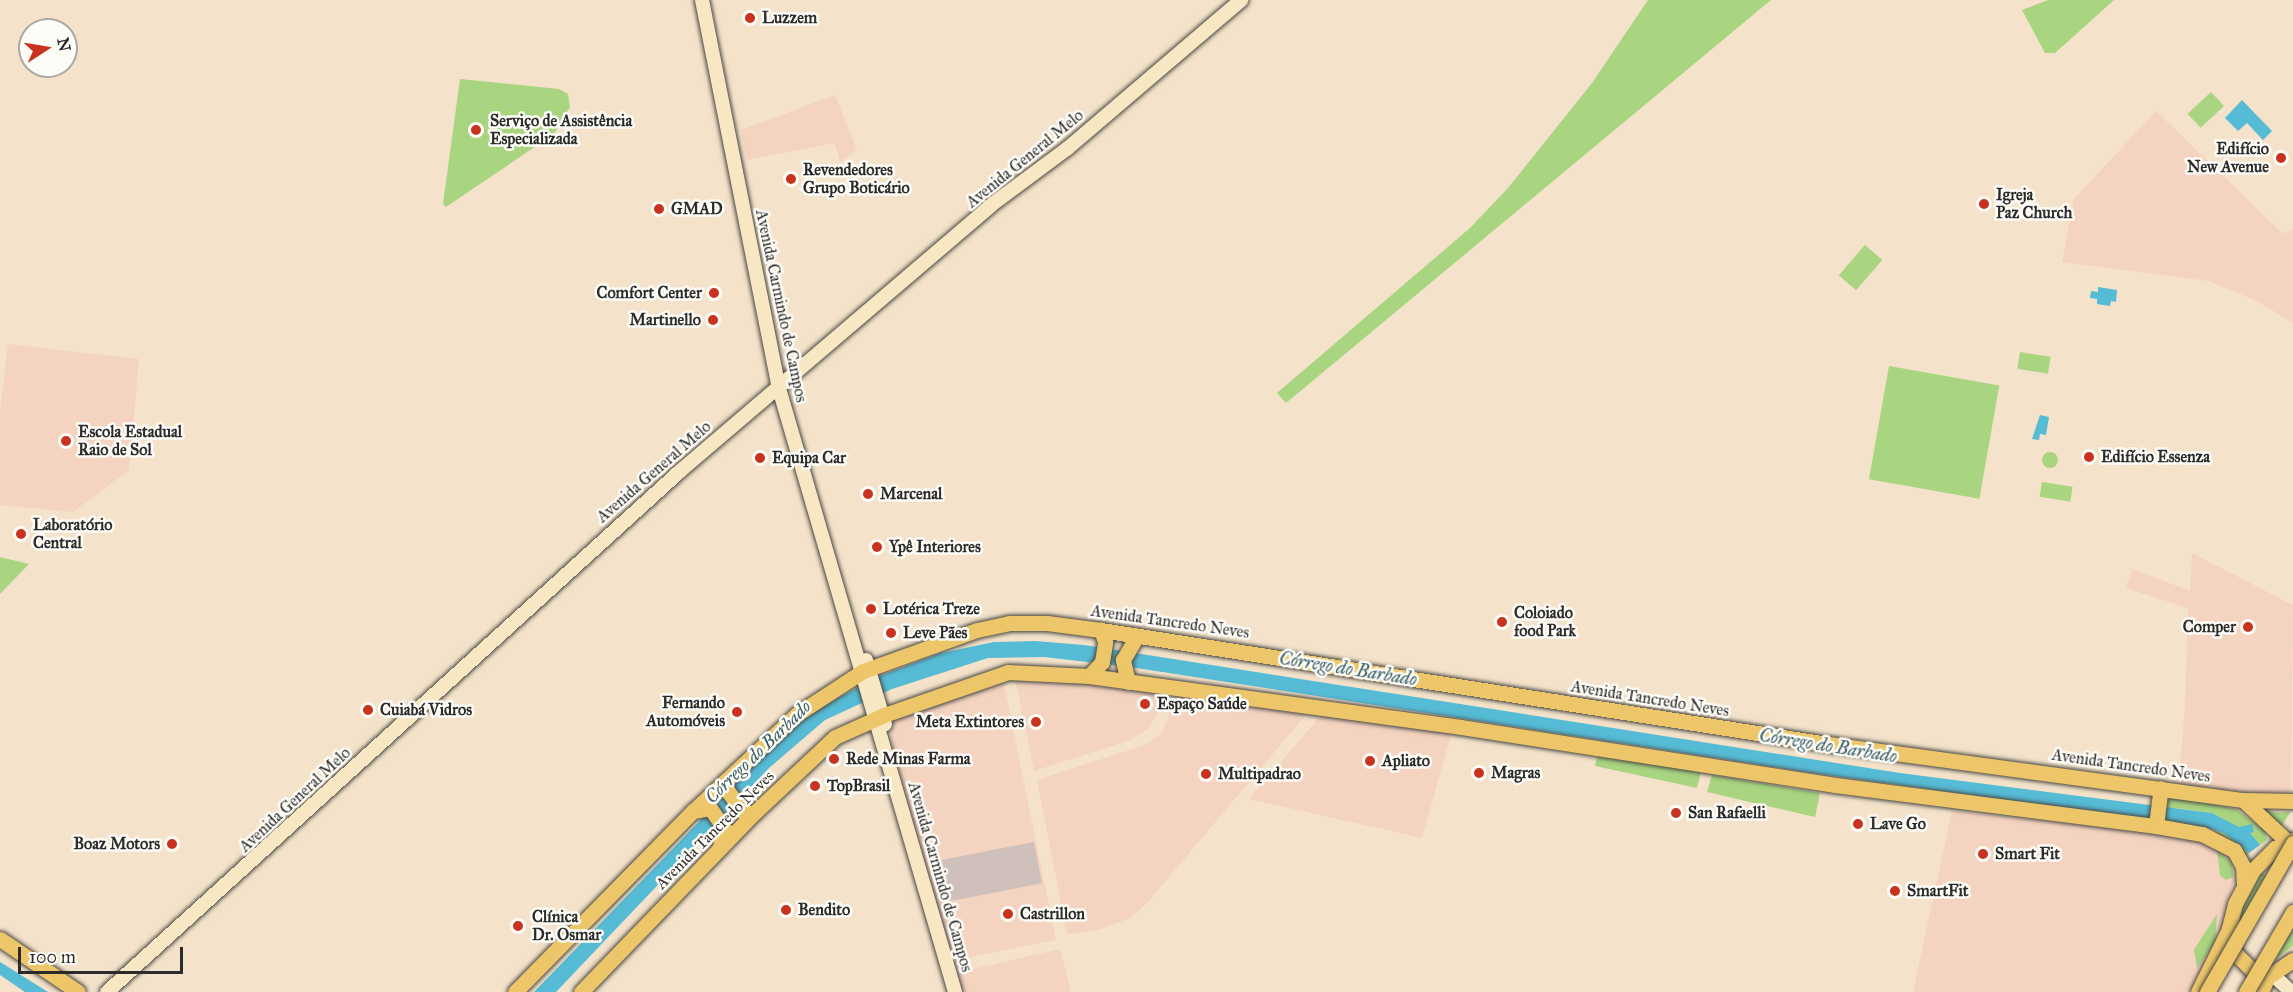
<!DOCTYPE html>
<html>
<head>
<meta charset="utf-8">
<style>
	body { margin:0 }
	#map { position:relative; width:2293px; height:992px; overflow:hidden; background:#f4e3ca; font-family:"IM FELL Great Primer",serif }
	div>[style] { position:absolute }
	.built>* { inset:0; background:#f4d3c0 }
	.industrial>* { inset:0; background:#d0c0bc; transform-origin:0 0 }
	.green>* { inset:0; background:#a9d480; transform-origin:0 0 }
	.round { border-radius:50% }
	.water>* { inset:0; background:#56bbd5 }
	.roads { filter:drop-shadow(0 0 2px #494743) drop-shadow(0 0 2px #494743) }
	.secondary>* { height:14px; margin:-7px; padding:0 7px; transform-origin:7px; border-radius:7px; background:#f7e8c3 }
	.primary>* { height:15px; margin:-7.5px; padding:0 7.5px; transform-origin:7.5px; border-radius:7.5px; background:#ecc669 }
	.bridges { filter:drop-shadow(0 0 2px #494743) drop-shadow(0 0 2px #494743) }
	.trunk-bridge>* { height:15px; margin:-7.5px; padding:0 7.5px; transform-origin:7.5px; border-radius:7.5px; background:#ecc669 }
	.dots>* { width:16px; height:16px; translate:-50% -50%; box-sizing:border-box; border:3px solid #fdfcf7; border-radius:50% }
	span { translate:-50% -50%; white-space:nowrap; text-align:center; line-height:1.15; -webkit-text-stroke:5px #fdfcf7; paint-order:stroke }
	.poi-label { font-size:16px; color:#2b2b2b; font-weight:700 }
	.left { translate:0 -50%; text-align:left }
	.right { translate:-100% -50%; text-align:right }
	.street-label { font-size:16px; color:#2b2b2b }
	.water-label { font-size:18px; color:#3a5d66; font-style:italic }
	.north { position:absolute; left:18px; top:18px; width:60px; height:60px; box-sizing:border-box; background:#fdfcf7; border:2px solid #a9a8a5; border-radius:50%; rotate:78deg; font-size:16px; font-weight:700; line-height:24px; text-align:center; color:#2b2b2b }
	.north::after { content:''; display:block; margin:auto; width:21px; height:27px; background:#c8321e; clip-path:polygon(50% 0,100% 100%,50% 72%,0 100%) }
	.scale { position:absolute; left:18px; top:947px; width:165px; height:27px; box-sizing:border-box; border:3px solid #2b2b2b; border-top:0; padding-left:8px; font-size:18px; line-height:21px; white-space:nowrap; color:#2b2b2b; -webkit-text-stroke:4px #fdfcf7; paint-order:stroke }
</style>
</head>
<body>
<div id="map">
	<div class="built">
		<i style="clip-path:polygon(835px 95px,857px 150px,840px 162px,835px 143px,747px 160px,741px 130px)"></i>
		<i style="clip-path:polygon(2156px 111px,2281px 232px,2287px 233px,2293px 228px,2293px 323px,2259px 302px,2208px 281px,2062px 262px,2074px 199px)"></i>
		<i style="clip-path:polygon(8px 344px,139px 359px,129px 470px,73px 512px,0 505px,0 412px)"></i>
		<i style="clip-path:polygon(2192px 553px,2293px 605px,2291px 792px,2283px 795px,2178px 786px,2185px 708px,2188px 608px,2126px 588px,2133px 569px,2190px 591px)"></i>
		<i style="clip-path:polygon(1052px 677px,1162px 692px,1158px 712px,1150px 727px,1131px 740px,1034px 771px,1015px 678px)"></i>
		<i style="clip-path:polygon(1003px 679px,1056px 940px,951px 961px,893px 757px,890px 718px)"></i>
		<i style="clip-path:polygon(1178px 694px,1309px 711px,1147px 903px,1130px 918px,1098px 930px,1067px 934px,1037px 780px,1145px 745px,1161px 734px)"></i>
		<i style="clip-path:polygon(1323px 713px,1452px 731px,1422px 838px,1249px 799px)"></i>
		<i style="clip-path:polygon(1952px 811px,2205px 838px,2221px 849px,2233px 859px,2235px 878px,2219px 939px,2190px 992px,1913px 992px)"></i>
		<i style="clip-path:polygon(1060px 949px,1071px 992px,959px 992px,956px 973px)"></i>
	</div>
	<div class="industrial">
		<i style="left:1034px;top:842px;width:42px;height:102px;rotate:79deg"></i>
	</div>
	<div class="green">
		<i style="clip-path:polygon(1648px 0,1771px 0,1286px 403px,1277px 393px,1470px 228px,1508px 188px,1592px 83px)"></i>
		<i style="clip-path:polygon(2048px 0,2114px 0,2055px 53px,2045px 53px,2022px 10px)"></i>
		<i style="clip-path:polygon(460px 79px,559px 89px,568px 94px,570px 107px,554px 134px,446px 207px,443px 204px)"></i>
		<i style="left:2211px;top:92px;width:19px;height:32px;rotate:47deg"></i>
		<i style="left:1865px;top:245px;width:23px;height:40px;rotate:41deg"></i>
		<i style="left:2020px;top:352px;width:31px;height:17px;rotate:9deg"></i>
		<i style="left:1889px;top:366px;width:112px;height:115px;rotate:10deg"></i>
		<i class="round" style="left:2042px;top:452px;width:16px;height:16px"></i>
		<i style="left:2042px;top:482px;width:31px;height:15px;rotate:9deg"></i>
		<i style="clip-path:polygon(0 557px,29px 564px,0 594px)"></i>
		<i style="clip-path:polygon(1598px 754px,1702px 768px,1697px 788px,1595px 766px)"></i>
		<i style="clip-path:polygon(1712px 775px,1820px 793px,1815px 817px,1707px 792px)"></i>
		<i style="clip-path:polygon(2173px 797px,2236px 809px,2265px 831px,2267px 840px,2260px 845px,2249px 833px,2212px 813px,2175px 808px,2173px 823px,2224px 833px,2249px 853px,2245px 858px,2163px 822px,2168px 801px)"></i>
		<i style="clip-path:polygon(2264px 811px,2280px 813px,2291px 811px,2281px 827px)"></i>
		<i style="clip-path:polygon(2217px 850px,2232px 863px,2233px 877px,2226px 880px,2220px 875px)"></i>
		<i style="clip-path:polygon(2262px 872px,2266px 877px,2236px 930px,2239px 912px)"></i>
		<i style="clip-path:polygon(2217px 914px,2215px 942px,2197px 968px,2194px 950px)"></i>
		<i style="clip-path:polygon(2293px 927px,2293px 946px,2275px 959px)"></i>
	</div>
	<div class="water">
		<i style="clip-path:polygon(2242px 100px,2272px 131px,2263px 140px,2247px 123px,2238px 131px,2225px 118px)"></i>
		<i style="clip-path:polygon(2098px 287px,2117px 290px,2116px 302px,2111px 301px,2110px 306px,2097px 304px,2097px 299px,2090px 298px,2091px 291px,2098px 292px)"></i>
		<i style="clip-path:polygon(2040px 415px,2049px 417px,2046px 435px,2040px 434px,2039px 440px,2032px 439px)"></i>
		<i style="clip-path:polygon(1035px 641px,1084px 645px,1900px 773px,2212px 813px,2239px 827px,2252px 824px,2254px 832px,2250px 833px,2260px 845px,2249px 853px,2224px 833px,2208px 828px,1819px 774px,1130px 667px,1044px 657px,988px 658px,892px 689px,825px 720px,769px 768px,556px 992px,534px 992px,781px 737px,810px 713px,879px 676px,941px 653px,994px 642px)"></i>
		<i style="clip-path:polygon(0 962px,5px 965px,48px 992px,25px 992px,0 975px)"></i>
	</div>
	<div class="roads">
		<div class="secondary">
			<i style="left:702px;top:0;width:392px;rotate:78.8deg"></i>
			<i style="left:778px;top:385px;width:632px;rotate:73.74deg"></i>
			<i style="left:866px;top:660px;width:67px;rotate:73.5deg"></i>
			<i style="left:2272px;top:974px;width:26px;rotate:43deg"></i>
			<i style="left:107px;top:992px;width:773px;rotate:-42.27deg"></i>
			<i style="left:679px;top:472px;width:409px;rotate:-40.5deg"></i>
			<i style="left:990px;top:206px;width:97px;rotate:-36.6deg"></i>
			<i style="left:1068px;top:148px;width:228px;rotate:-40.5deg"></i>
		</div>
		<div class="primary">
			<i style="left:1089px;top:676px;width:19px;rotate:-47deg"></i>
			<i style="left:1102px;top:662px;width:20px;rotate:-81deg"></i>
			<i style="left:1105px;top:642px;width:13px;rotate:-108deg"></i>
			<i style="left:1128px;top:682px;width:23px;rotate:-103deg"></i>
			<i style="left:1123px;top:660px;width:28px;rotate:-60deg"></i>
			<i style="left:725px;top:781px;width:9px;rotate:77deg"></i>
			<i style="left:727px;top:790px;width:26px;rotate:54deg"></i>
			<i style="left:742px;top:811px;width:11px;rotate:15deg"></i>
			<i style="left:2243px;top:800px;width:60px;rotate:43deg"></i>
			<i style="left:693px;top:811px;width:17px;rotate:-10deg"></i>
			<i style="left:710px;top:808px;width:28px;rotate:55deg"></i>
			<i style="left:726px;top:831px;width:16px;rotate:112deg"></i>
			<i style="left:2156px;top:826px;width:38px;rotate:-83deg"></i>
			<i style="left:2293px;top:840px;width:20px;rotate:156deg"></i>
			<i style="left:2275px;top:848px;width:31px;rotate:135deg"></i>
			<i style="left:2253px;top:870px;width:38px;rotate:118deg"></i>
			<i style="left:2235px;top:904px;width:25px;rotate:104deg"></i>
			<i style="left:2229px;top:928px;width:25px;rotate:78deg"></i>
			<i style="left:2234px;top:952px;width:27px;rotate:45deg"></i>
			<i style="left:2253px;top:971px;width:19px;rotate:9deg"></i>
			<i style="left:2272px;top:974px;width:25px;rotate:-34deg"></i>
			<i style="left:0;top:939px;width:94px;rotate:34.2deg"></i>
			<i style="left:515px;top:992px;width:254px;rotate:-45.5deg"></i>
			<i style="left:693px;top:811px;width:142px;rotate:-43deg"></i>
			<i style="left:797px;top:714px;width:79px;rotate:-33.1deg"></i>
			<i style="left:863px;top:671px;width:121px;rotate:-19.8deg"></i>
			<i style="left:977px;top:630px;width:33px;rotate:-12deg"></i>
			<i style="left:1009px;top:623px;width:38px"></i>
			<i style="left:1047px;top:623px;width:54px;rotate:7.4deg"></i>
			<i style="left:1101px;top:630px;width:729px;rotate:8.92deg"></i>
			<i style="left:1821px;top:743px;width:426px;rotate:7.7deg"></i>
			<i style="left:2243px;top:800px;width:50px;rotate:1.1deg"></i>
			<i style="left:581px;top:992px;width:248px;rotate:-46deg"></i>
			<i style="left:753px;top:814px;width:112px;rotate:-43.2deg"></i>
			<i style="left:835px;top:737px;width:54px;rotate:-24.2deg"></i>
			<i style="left:884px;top:715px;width:131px;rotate:-19.1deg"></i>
			<i style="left:1008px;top:672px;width:81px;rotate:2.8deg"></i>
			<i style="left:1089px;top:676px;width:375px;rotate:7.8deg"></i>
			<i style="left:1461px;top:727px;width:378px;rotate:8.8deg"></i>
			<i style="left:1835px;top:785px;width:324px;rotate:7.3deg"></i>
			<i style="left:2156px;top:826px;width:47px;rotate:9.9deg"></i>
			<i style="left:2202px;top:834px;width:36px;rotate:27deg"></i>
			<i style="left:2234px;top:850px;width:18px;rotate:61deg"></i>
			<i style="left:2243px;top:866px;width:17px;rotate:87deg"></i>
			<i style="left:2198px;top:992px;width:68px;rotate:-63.8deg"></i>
			<i style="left:2261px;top:992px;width:20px;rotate:-66deg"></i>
		</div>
	</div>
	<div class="bridges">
		<div class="trunk-bridge">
			<i style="left:2207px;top:992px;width:172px;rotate:-60deg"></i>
			<i style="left:2246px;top:992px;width:93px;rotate:-59.6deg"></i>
		</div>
	</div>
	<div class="dots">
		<i style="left:750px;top:18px;background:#c8321e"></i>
		<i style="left:476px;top:130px;background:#c8321e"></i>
		<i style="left:2281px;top:158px;background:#c8321e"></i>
		<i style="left:791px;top:179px;background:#c8321e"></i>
		<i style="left:1984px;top:204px;background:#c8321e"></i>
		<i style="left:659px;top:209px;background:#c8321e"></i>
		<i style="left:714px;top:293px;background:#c8321e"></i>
		<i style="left:713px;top:320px;background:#c8321e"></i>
		<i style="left:66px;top:441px;background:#c8321e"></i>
		<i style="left:2089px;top:457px;background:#c8321e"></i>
		<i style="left:760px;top:458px;background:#c8321e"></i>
		<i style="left:868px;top:494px;background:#c8321e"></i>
		<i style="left:21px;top:534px;background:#c8321e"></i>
		<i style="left:877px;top:547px;background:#c8321e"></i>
		<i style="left:871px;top:609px;background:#c8321e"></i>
		<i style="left:1502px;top:622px;background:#c8321e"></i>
		<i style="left:2248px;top:627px;background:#c8321e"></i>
		<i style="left:891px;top:633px;background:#c8321e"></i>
		<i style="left:1145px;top:704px;background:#c8321e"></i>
		<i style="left:368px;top:710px;background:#c8321e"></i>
		<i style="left:737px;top:712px;background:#c8321e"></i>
		<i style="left:1036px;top:722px;background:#c8321e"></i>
		<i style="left:834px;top:759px;background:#c8321e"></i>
		<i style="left:1370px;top:761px;background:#c8321e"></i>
		<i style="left:1479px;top:773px;background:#c8321e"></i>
		<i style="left:1206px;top:774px;background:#c8321e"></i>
		<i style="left:815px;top:786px;background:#c8321e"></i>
		<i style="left:1676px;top:813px;background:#c8321e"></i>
		<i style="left:1858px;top:824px;background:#c8321e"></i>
		<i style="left:172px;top:844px;background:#c8321e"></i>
		<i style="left:1983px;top:854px;background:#c8321e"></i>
		<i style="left:1895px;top:891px;background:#c8321e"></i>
		<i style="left:786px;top:910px;background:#c8321e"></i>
		<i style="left:1008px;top:914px;background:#c8321e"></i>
		<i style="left:518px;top:926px;background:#c8321e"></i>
	</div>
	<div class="poi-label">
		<span class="left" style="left:762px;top:18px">Luzzem</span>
		<span class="left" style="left:490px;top:130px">Serviço de Assistência<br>Especializada</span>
		<span class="right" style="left:2269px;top:158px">Edifício<br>New Avenue</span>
		<span class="left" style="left:803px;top:179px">Revendedores<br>Grupo Boticário</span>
		<span class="left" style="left:1996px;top:204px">Igreja<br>Paz Church</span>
		<span class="left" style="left:671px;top:209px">GMAD</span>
		<span class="right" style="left:702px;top:293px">Comfort Center</span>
		<span class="right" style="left:701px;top:320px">Martinello</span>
		<span class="left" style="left:78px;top:441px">Escola Estadual<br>Raio de Sol</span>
		<span class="left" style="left:2101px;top:457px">Edifício Essenza</span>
		<span class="left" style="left:772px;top:458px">Equipa Car</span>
		<span class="left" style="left:880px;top:494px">Marcenal</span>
		<span class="left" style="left:33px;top:534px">Laboratório<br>Central</span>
		<span class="left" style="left:889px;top:547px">Ypê Interiores</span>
		<span class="left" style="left:883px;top:609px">Lotérica Treze</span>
		<span class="left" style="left:1514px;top:622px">Coloiado<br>food Park</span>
		<span class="right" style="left:2236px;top:627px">Comper</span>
		<span class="left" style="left:903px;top:633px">Leve Pães</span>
		<span class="right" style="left:725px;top:712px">Fernando<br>Automóveis</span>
		<span class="left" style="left:1157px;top:704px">Espaço Saúde</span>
		<span class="left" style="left:380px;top:710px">Cuiabá Vidros</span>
		<span class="right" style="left:1024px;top:722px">Meta Extintores</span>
		<span class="left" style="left:846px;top:759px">Rede Minas Farma</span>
		<span class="left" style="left:1382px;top:761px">Apliato</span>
		<span class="left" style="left:1491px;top:773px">Magras</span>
		<span class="left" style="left:1218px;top:774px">Multipadrao</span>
		<span class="left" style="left:827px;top:786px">TopBrasil</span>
		<span class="left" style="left:1688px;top:813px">San Rafaelli</span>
		<span class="left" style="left:1870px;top:824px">Lave Go</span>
		<span class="right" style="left:160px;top:844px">Boaz Motors</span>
		<span class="left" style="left:1995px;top:854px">Smart Fit</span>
		<span class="left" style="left:1907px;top:891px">SmartFit</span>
		<span class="left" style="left:798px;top:910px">Bendito</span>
		<span class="left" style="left:1020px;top:914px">Castrillon</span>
		<span class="left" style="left:532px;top:926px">Clínica<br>Dr. Osmar</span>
	</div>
	<div class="street-label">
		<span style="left:1025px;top:159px;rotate:-39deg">Avenida General Melo</span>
		<span style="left:781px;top:306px;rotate:78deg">Avenida Carmindo de Campos</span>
		<span style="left:654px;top:472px;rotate:-41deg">Avenida General Melo</span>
		<span style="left:1170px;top:622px;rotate:8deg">Avenida Tancredo Neves</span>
		<span style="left:1650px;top:699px;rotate:9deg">Avenida Tancredo Neves</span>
		<span style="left:2131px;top:766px;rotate:8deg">Avenida Tancredo Neves</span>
		<span style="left:295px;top:800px;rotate:-43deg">Avenida General Melo</span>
		<span style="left:715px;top:830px;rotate:-45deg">Avenida Tancredo Neves</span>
		<span style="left:940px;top:877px;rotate:74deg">Avenida Carmindo de Campos</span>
	</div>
	<div class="water-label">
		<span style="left:1348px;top:669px;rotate:9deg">Córrego do Barbado</span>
		<span style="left:1828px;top:746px;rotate:9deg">Córrego do Barbado</span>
		<span style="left:758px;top:752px;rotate:-44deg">Córrego do Barbado</span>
	</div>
	<div class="north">N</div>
	<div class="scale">100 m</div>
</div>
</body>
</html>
